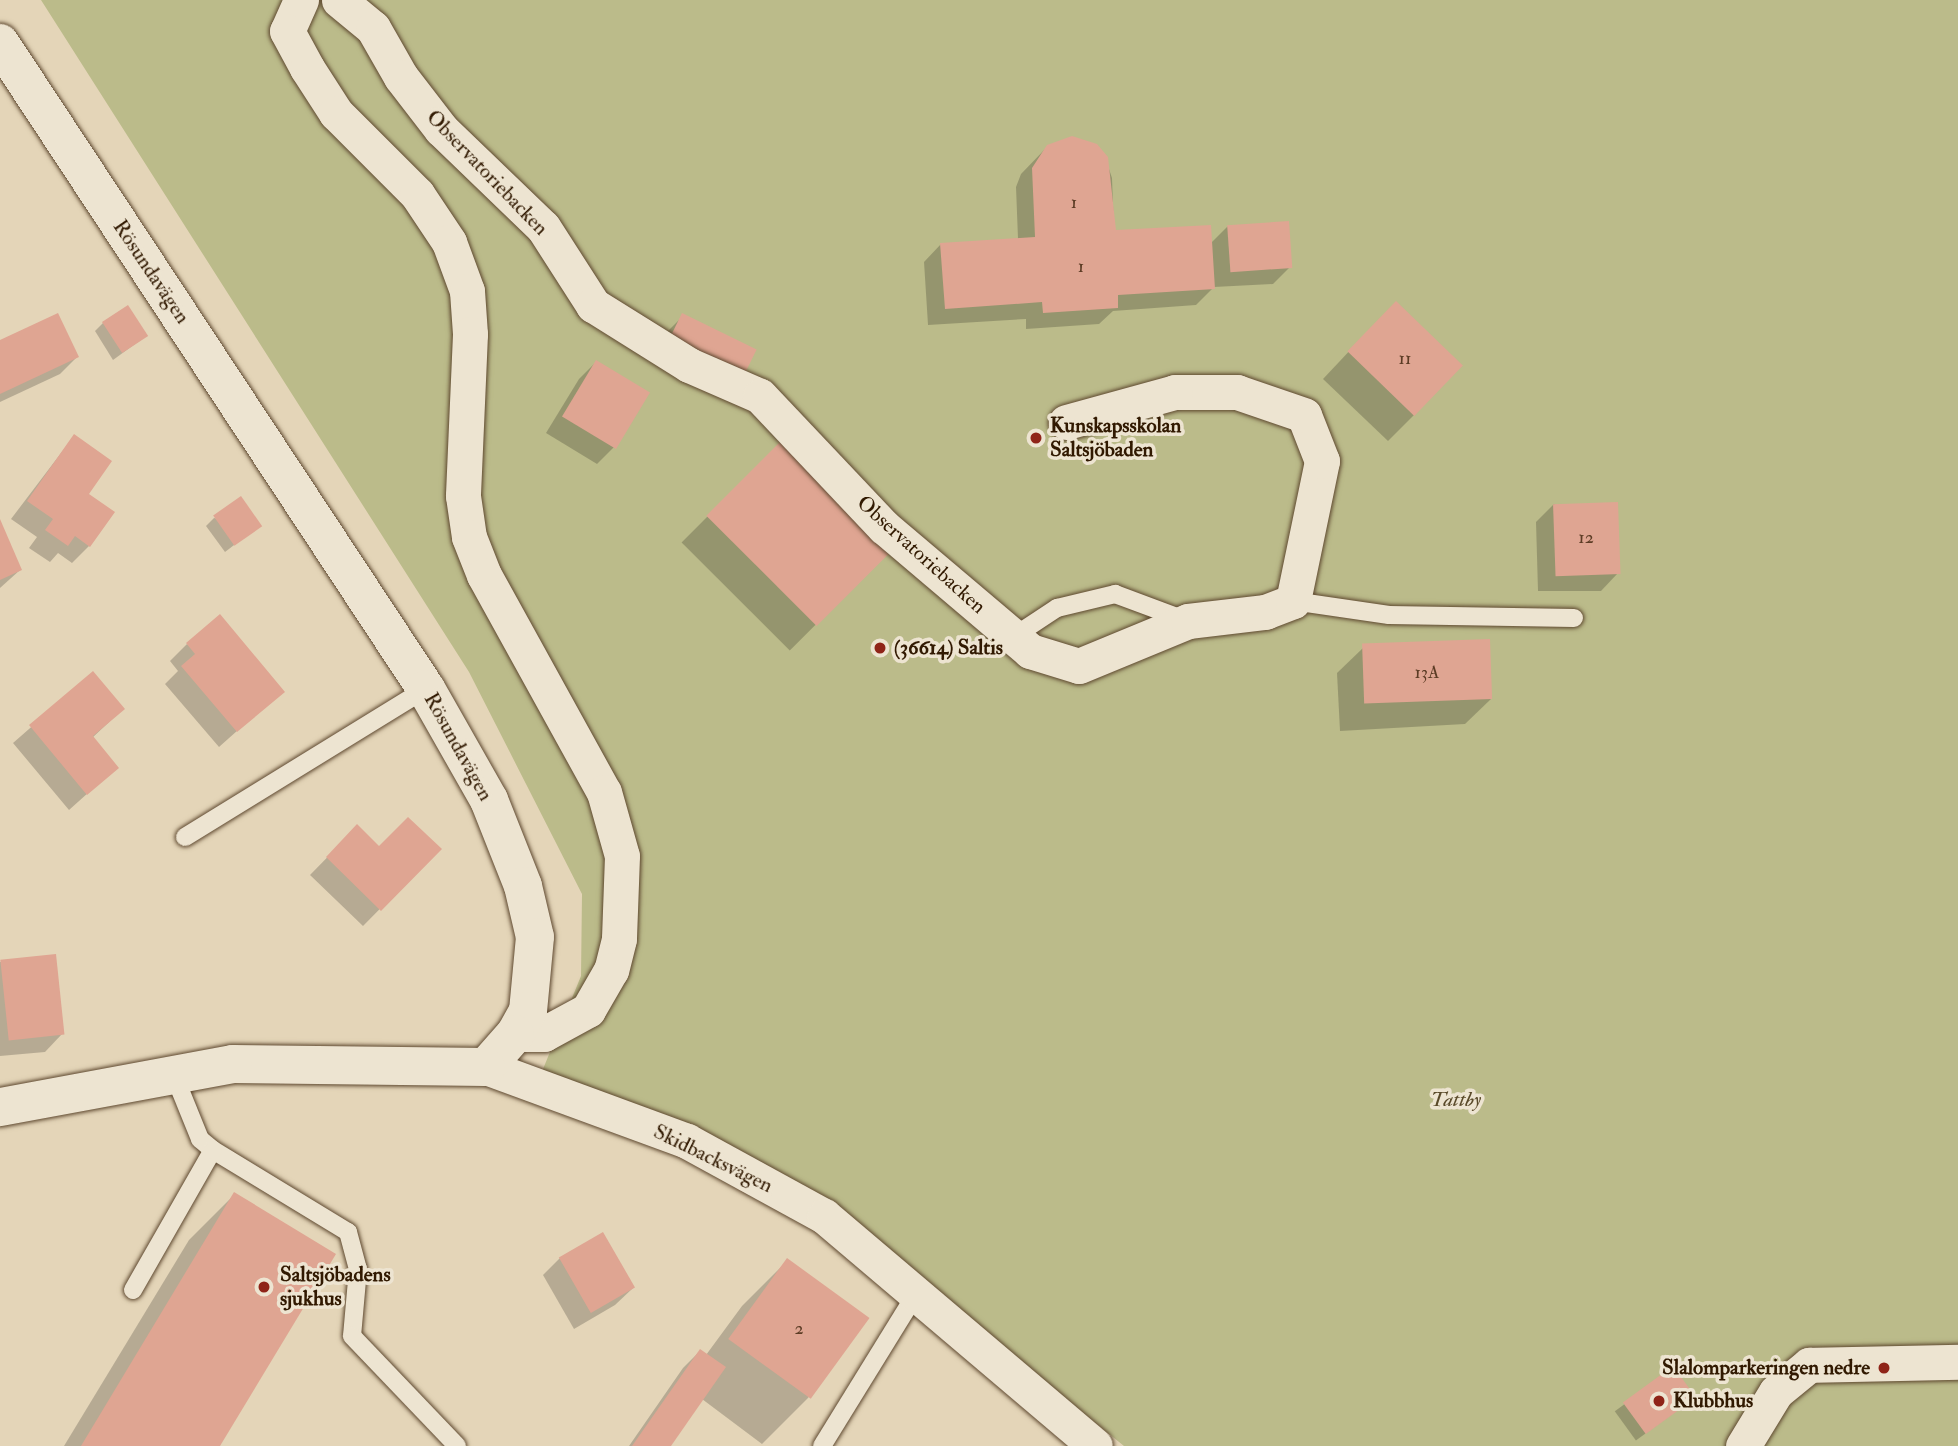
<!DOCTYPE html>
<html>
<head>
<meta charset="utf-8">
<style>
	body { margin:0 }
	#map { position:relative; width:1958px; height:1446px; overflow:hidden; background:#e4d5b8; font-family:"IM FELL Double Pica",serif }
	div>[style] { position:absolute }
	.green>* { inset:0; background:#bbbb8a }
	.shadow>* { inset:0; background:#0003; transform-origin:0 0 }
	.building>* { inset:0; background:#dfa592; transform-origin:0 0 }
	.roads { filter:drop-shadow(0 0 2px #5e482f) drop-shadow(0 0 2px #5e482f) }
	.lane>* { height:18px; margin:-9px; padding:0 9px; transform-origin:9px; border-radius:9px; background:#ede4d1 }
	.street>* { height:35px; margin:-17.5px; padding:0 17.5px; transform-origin:17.5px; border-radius:17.5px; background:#ede4d1 }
	.secondary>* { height:38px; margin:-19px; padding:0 19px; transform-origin:19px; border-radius:19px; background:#ede4d1 }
	.dots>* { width:19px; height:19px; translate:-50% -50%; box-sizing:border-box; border:4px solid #ede4d1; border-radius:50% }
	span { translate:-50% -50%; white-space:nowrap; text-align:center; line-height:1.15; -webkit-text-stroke:7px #ede4d1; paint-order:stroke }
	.number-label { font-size:18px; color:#5c3c25 }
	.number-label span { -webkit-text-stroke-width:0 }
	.street-label { font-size:21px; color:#311901 }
	.poi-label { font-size:21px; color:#311901; font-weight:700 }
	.left { translate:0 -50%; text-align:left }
	.right { translate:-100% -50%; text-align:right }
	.park-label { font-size:21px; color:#5a4a2a; font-style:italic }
</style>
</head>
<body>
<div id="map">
	<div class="green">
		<i style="clip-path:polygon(41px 0,1958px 0,1958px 1446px,1124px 1446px,911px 1274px,541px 1074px,581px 976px,582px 894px,469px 672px)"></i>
	</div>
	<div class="shadow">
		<i style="clip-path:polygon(1048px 146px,1104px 154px,1112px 178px,1114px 232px,1210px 244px,1228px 226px,1290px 267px,1273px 284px,1214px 287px,1196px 305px,1113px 311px,1099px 324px,1026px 329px,1026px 319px,928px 325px,924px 262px,941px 244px,1018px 239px,1016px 187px,1021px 174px)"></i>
		<i style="clip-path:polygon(683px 316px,743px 374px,666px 333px)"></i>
		<i style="clip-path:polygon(103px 323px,146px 336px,113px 360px,95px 331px)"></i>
		<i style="clip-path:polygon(1370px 329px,1414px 415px,1388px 441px,1323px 379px)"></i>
		<i style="clip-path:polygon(0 342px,77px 357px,60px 374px,0 402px)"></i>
		<i style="clip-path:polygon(596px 362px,614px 447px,597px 464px,546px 433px,579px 379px)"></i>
		<i style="clip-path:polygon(74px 436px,87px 494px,89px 546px,72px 563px,58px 553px,50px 562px,29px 548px,37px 537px,11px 519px)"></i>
		<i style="left:782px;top:442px;width:153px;height:142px;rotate:45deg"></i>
		<i style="clip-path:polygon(1554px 504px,1618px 573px,1601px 591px,1538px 591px,1536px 522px)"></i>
		<i style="clip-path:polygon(214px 518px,259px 526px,225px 552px,206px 526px)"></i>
		<i style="clip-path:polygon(0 523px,20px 570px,0 588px)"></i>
		<i style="clip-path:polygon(187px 644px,282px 691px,219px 747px,165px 684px,178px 671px,170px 661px)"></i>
		<i style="clip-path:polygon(1363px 648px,1491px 699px,1465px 724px,1340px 731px,1337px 673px)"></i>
		<i style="clip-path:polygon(93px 673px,123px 709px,92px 738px,117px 767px,69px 810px,13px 743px)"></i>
		<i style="clip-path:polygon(357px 827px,379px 848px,439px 849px,363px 926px,310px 875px)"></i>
		<i style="clip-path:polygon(54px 956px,62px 1034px,45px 1052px,0 1056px,0 962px)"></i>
		<i style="clip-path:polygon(235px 1194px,218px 1446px,64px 1446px,189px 1240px)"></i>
		<i style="clip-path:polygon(560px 1258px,633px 1288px,615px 1305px,574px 1329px,543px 1275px)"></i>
		<i style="clip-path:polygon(788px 1260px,867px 1318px,808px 1398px,762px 1444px,702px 1399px,669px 1446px,629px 1446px,683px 1368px,700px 1351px,706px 1355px,742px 1306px)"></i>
		<i style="left:1673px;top:1369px;width:36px;height:72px;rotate:54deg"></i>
	</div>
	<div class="building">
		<i style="clip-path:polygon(1072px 136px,1097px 144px,1108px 157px,1116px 230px,1211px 225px,1215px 289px,1118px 295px,1118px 308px,1043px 313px,1042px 302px,945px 309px,940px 243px,1035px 237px,1032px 168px,1047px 145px)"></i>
		<i style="left:1289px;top:221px;width:47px;height:62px;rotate:86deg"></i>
		<i style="left:1396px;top:301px;width:93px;height:70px;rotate:44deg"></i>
		<i style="left:128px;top:305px;width:37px;height:31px;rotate:57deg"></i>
		<i style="clip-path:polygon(58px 313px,79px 357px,0 394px,0 340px)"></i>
		<i style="left:682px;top:313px;width:83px;height:29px;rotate:26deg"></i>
		<i style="left:596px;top:360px;width:63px;height:66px;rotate:31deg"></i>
		<i style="clip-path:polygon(74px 434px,112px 461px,89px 494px,115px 512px,90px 547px,75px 536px,68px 546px,45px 530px,53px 519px,27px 501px)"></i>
		<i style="left:782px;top:440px;width:156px;height:107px;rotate:45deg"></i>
		<i style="left:241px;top:496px;width:37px;height:34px;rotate:55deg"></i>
		<i style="left:1618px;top:502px;width:72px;height:65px;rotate:88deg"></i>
		<i style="clip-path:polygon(0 519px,22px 570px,0 580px)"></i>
		<i style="clip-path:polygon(220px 614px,285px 692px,237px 732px,181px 666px,195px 654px,186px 643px)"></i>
		<i style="left:1490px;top:639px;width:60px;height:128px;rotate:88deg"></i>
		<i style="clip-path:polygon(93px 671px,125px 709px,93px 736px,119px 768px,87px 795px,29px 725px)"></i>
		<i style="clip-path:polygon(408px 817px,442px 849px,381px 911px,326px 857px,357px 824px,379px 846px)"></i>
		<i style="left:56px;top:954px;width:81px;height:56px;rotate:84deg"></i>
		<i style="clip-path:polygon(234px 1192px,336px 1254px,220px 1446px,81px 1446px)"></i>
		<i style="left:603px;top:1232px;width:64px;height:51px;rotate:60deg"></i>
		<i style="left:787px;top:1258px;width:102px;height:100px;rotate:36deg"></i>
		<i style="clip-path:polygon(700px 1349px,726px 1367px,671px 1446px,632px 1446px)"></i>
		<i style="left:1673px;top:1366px;width:39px;height:62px;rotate:54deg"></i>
	</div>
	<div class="roads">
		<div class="lane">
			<i style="left:1293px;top:601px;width:97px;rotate:8.3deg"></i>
			<i style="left:1389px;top:615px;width:185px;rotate:0.9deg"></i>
			<i style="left:1013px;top:637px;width:53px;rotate:-33.4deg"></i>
			<i style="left:1057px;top:608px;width:60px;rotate:-13.6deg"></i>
			<i style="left:1115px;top:594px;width:75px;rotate:20.4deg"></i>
			<i style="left:185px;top:837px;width:283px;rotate:-31.6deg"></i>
			<i style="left:213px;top:1150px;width:158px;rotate:31.3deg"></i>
			<i style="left:348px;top:1232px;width:38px;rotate:75deg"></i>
			<i style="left:358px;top:1269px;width:67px;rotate:95.1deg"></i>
			<i style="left:352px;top:1336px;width:152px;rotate:46.3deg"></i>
			<i style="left:133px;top:1290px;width:161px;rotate:-60.3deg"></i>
			<i style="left:213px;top:1150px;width:17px;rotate:-140deg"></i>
			<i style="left:200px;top:1139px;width:69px;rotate:-112.1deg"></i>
			<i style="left:822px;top:1446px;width:179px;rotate:-58.3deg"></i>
		</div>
		<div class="street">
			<i style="left:301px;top:0;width:34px;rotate:114deg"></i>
			<i style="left:287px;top:31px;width:42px;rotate:61.6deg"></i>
			<i style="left:307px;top:68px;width:54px;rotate:57.2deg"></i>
			<i style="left:336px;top:113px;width:115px;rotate:45deg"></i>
			<i style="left:417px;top:194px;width:58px;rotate:56.3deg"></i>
			<i style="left:449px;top:242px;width:52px;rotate:69.8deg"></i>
			<i style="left:467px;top:291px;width:43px;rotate:86deg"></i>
			<i style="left:470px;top:334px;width:162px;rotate:92.5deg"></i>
			<i style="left:463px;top:496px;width:41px;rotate:81.7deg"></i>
			<i style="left:469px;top:537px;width:41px;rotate:68.5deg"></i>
			<i style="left:484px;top:575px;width:248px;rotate:61.1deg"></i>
			<i style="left:604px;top:792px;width:66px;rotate:74.3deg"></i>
			<i style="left:622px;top:856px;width:83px;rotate:92.1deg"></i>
			<i style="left:619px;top:939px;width:32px;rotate:104deg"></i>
			<i style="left:611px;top:970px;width:46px;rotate:119.9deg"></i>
			<i style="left:588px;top:1010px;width:50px;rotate:151.4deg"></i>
			<i style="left:544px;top:1034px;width:29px;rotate:180deg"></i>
			<i style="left:339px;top:0;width:44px;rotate:39.5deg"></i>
			<i style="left:373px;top:28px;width:56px;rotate:60.3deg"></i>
			<i style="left:401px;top:77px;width:66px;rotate:52.4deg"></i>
			<i style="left:441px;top:129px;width:141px;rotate:43.9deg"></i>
			<i style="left:543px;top:227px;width:93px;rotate:57.3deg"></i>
			<i style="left:593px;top:305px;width:113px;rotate:32deg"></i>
			<i style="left:689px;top:365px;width:77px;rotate:23.6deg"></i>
			<i style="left:760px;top:396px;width:180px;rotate:46.6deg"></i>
			<i style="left:884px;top:527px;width:192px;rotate:40.3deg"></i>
			<i style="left:1030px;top:651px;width:51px;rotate:17deg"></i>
			<i style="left:1079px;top:666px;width:118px;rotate:-22.4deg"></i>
			<i style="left:1188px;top:621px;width:78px;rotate:-6.7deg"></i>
			<i style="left:1265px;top:612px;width:30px;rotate:-21deg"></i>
			<i style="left:1293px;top:601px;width:143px;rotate:-78.3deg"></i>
			<i style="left:1322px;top:461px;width:49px;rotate:-111.4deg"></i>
			<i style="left:1304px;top:415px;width:71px;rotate:-161.1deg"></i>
			<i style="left:1237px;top:392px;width:62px;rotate:180deg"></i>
			<i style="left:1175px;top:392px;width:113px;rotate:164.6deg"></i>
			<i style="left:486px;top:1067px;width:214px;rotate:20.2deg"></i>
			<i style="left:687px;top:1141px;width:156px;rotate:28.7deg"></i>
			<i style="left:824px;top:1216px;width:355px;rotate:40.3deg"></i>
			<i style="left:1743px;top:1446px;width:63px;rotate:-58.6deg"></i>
			<i style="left:1776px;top:1392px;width:43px;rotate:-39.3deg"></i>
			<i style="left:1809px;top:1365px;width:149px;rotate:-1.2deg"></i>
		</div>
		<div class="secondary">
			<i style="left:0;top:43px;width:774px;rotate:56.6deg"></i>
			<i style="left:426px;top:689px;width:128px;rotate:60.4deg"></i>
			<i style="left:489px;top:800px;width:92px;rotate:68.4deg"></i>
			<i style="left:523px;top:886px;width:52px;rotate:76.8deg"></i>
			<i style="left:535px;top:937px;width:74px;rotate:95.4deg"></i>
			<i style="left:528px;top:1011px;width:26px;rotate:119deg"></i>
			<i style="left:515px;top:1034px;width:44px;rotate:131.3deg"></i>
			<i style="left:486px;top:1067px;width:253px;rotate:-179.3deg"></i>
			<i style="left:233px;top:1064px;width:237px;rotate:169.5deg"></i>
		</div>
	</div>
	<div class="dots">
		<i style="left:1036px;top:438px;background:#8f2418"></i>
		<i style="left:880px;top:648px;background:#8f2418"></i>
		<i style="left:264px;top:1287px;background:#8f2418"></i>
		<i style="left:1884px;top:1368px;background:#8f2418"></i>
		<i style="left:1659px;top:1401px;background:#8f2418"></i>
	</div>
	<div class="number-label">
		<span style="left:1074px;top:203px">1</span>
		<span style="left:1081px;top:267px">1</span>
		<span style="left:1405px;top:359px">11</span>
		<span style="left:1586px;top:538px">12</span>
		<span style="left:1427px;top:673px">13A</span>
		<span style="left:799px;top:1329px">2</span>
	</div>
	<div class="street-label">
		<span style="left:487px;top:173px;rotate:46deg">Observatoriebacken</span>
		<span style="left:151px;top:272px;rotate:56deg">Rösundavägen</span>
		<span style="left:921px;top:555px;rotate:42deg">Observatoriebacken</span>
		<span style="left:458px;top:747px;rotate:61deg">Rösundavägen</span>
		<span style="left:713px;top:1159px;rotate:26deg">Skidbacksvägen</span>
	</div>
	<div class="poi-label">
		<span class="left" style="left:1050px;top:438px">Kunskapsskolan<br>Saltsjöbaden</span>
		<span class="left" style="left:894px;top:648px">(36614) Saltis</span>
		<span class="left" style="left:280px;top:1287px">Saltsjöbadens<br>sjukhus</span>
		<span class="right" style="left:1870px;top:1368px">Slalomparkeringen nedre</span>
		<span class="left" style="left:1673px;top:1401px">Klubbhus</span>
	</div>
	<div class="park-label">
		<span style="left:1456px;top:1100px">Tattby</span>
	</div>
</div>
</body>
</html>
